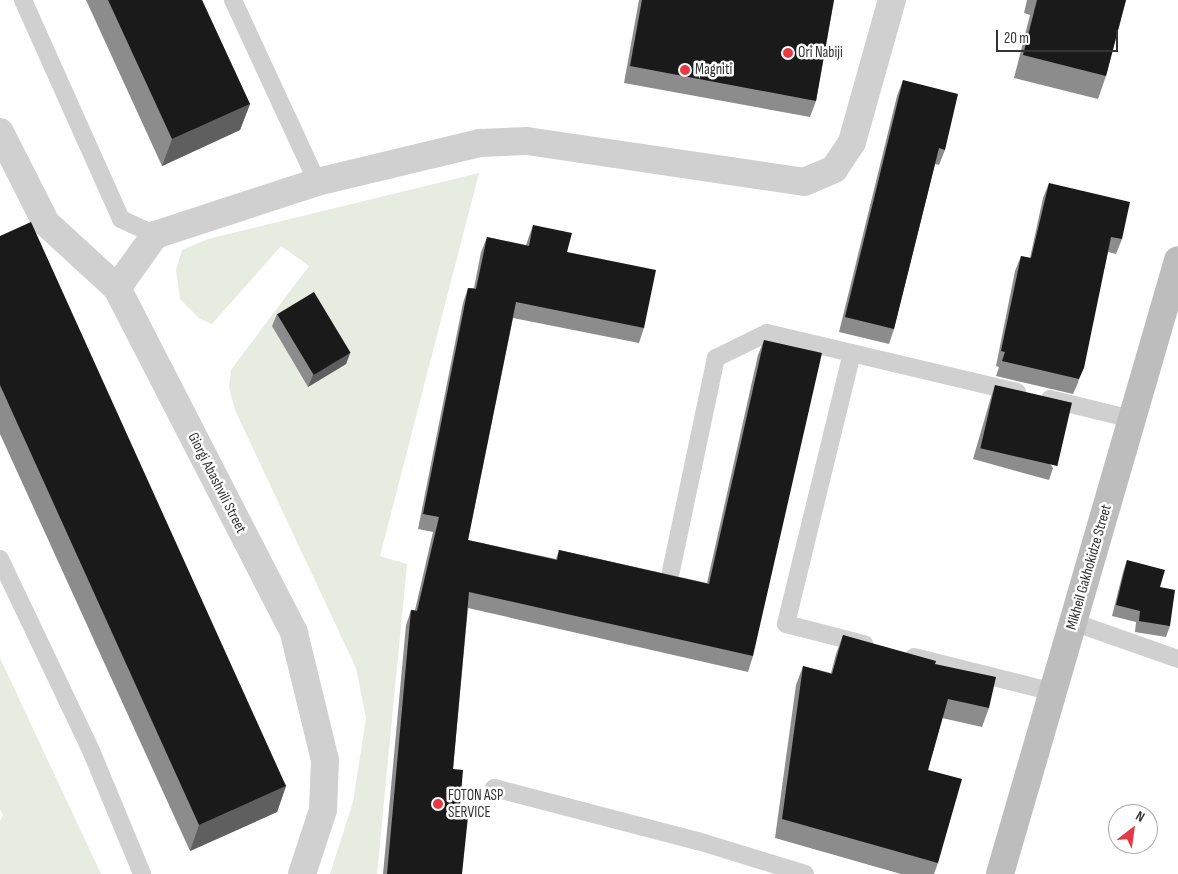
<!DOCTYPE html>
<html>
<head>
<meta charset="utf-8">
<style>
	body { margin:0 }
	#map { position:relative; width:1178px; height:874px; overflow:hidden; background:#fff; font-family:"Sofia Sans Condensed",sans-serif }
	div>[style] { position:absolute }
	.green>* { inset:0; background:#e6ecdf }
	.service>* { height:18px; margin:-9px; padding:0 9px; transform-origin:9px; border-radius:9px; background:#d0d0d0 }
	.minor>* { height:28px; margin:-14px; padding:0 14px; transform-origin:14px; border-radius:14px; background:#d0d0d0 }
	.secondary>* { height:28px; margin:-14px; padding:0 14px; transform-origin:14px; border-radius:14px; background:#bdbdbd }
	.wall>* { inset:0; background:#8c8c8c }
	.shaded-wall>* { inset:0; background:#5f5f5f }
	.building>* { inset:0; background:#1a1a1a; transform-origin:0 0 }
	.dots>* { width:14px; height:14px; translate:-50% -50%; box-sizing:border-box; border:2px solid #fff; border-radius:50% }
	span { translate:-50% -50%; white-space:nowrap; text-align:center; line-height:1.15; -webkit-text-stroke:5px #fff; paint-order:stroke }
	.poi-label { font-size:15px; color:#333 }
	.left { translate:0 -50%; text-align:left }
	.street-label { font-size:15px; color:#333 }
	.north { position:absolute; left:1108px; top:804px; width:50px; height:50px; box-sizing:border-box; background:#fff; border:1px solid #adadad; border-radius:50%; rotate:30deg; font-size:14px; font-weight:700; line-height:20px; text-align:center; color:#333 }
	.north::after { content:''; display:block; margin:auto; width:18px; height:22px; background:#e63946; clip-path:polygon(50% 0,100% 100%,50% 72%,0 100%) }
	.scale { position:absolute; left:996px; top:30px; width:122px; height:22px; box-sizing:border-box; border:2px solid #333; border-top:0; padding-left:6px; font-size:15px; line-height:18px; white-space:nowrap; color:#333; -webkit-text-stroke:4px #fff; paint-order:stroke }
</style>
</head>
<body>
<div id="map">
	<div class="green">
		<i style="clip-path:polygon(479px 173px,380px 556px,407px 564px,377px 874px,330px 874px,353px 802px,366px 718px,356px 668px,235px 410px,229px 388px,231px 370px,309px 266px,281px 246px,212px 324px,200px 319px,180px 299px,176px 270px,182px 250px,208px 239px)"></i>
		<i style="clip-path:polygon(0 658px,101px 874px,0 874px,0 821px,3px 815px,0 809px)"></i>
	</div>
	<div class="service">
		<i style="left:23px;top:0;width:240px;rotate:65.9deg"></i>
		<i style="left:121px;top:219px;width:38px;rotate:25deg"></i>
		<i style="left:233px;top:0;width:200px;rotate:65.2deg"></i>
		<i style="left:852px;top:353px;width:279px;rotate:103.7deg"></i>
		<i style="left:786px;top:624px;width:81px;rotate:14.4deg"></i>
		<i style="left:1050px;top:399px;width:84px;rotate:13.7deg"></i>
		<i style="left:0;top:559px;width:215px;rotate:64.6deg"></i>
		<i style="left:92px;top:753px;width:131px;rotate:67.5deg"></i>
		<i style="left:671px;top:571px;width:218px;rotate:-78.1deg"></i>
		<i style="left:716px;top:358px;width:57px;rotate:-26.1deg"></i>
		<i style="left:767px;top:333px;width:257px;rotate:13.3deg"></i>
		<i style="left:1073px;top:622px;width:111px;rotate:19.4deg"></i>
		<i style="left:914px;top:657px;width:143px;rotate:14.1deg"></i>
		<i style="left:494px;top:788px;width:211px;rotate:14.6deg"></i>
		<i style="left:698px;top:841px;width:112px;rotate:17.1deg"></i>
	</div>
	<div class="minor">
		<i style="left:0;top:132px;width:102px;rotate:63.2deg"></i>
		<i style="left:46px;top:223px;width:96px;rotate:42.5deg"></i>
		<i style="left:117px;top:288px;width:388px;rotate:62.8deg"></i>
		<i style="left:294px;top:633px;width:131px;rotate:76.3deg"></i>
		<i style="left:325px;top:760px;width:50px;rotate:92.3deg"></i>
		<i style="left:323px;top:810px;width:67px;rotate:108.2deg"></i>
		<i style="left:117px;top:288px;width:65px;rotate:-54.4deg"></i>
		<i style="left:155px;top:235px;width:170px;rotate:-18.1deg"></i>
		<i style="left:317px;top:182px;width:168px;rotate:-13.5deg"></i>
		<i style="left:480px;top:143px;width:47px;rotate:-2.4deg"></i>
		<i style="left:527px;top:141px;width:280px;rotate:8.4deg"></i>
		<i style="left:804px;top:182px;width:33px;rotate:-23deg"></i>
		<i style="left:834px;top:169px;width:32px;rotate:-56deg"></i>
		<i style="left:852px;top:142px;width:148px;rotate:-74.3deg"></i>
	</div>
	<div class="secondary">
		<i style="left:1000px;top:874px;width:639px;rotate:-73.83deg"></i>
	</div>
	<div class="wall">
		<i style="clip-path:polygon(86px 0,202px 0,250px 104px,240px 130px,162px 166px)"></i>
		<i style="clip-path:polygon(639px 0,834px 0,816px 101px,810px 117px,624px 83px)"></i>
		<i style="clip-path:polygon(1027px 0,1126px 0,1106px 76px,1098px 99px,1014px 78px,1030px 15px,1024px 13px)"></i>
		<i style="clip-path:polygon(903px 80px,945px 150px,939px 165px,935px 164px,894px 329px,889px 344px,839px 332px,897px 96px)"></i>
		<i style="clip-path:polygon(1049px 183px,1122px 239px,1116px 254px,1108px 252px,1078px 383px,1073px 394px,996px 376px,999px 367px,996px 366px,1015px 271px,1021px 256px,1030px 258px,1043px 198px)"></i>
		<i style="clip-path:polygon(533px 225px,567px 252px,644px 328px,639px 343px,513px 318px,468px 540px,556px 559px,559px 550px,707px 583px,758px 355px,764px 340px,753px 656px,748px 672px,468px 608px,453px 769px,460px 806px,462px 874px,383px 874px,406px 625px,411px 610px,415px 610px,433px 532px,418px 529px,463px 303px,468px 288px,474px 288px,481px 252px,487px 237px,526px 245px)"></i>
		<i style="clip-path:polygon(0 236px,286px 786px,277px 812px,190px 851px,0 434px)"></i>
		<i style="clip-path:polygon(277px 314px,350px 353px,346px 364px,308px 387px,272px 326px)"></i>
		<i style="clip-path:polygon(995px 385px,1053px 468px,1049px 480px,973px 459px,991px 397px)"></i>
		<i style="clip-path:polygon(1127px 560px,1160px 587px,1170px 626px,1166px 637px,1135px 632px,1136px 622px,1112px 616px,1123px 572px)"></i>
		<i style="clip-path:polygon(843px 635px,935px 664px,989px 708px,982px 727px,942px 718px,928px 770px,938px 863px,934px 874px,901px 874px,775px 838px,796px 685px,803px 666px,831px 673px,836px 654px)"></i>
	</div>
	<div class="shaded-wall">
		<i style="clip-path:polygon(250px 104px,240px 130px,162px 166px,172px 139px)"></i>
		<i style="clip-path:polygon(350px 353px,346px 364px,308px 387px,313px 375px)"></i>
		<i style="clip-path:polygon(286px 786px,277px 812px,190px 851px,199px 825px)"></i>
	</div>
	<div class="building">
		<i style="clip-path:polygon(108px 0,202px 0,250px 104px,172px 139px)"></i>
		<i style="clip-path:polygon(642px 0,834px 0,816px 101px,630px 66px)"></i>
		<i style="clip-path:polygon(1037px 0,1126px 0,1106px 76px,1023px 55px)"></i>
		<i style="clip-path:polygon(903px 80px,958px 94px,945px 150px,939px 148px,894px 329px,845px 317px)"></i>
		<i style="clip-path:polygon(1049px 183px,1130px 202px,1122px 239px,1111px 237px,1084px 368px,1079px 379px,1002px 361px,1005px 352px,1001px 351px,1021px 256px,1031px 258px)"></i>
		<i style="clip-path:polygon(31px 222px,286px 786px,199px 825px,0 385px,0 236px)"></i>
		<i style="clip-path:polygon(533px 225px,572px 233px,567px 252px,656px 270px,644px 328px,516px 302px,468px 540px,557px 560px,559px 550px,709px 584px,764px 340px,822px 353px,753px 656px,469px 592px,453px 769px,463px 770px,460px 806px,469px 807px,462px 874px,387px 874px,411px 610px,417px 611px,439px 517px,423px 514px,468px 288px,476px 289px,487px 237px,529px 246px)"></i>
		<i style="left:314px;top:292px;width:71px;height:43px;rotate:59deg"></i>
		<i style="left:995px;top:385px;width:79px;height:65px;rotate:13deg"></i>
		<i style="clip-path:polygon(1127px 560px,1165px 570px,1160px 587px,1175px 590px,1170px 626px,1139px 621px,1140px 611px,1116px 605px)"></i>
		<i style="clip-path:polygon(843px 635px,936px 661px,935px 664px,996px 677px,989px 708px,948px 699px,928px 770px,962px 779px,938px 863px,782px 819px,803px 666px,832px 674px)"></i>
	</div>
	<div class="dots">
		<i style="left:788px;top:53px;background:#e63946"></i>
		<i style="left:685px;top:70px;background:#e63946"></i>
		<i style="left:438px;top:804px;background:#e63946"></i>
	</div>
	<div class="poi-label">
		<span class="left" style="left:798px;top:53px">Ori Nabiji</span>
		<span class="left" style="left:695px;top:70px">Magniti</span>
		<span class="left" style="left:448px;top:804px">FOTON ASP<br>SERVICE</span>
	</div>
	<div class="street-label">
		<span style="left:217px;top:483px;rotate:63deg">Giorgi Abashvili Street</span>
		<span style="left:1089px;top:567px;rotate:-74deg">Mikheil Gakhokidze Street</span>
	</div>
	<div class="north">N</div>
	<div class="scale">20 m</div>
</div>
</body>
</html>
